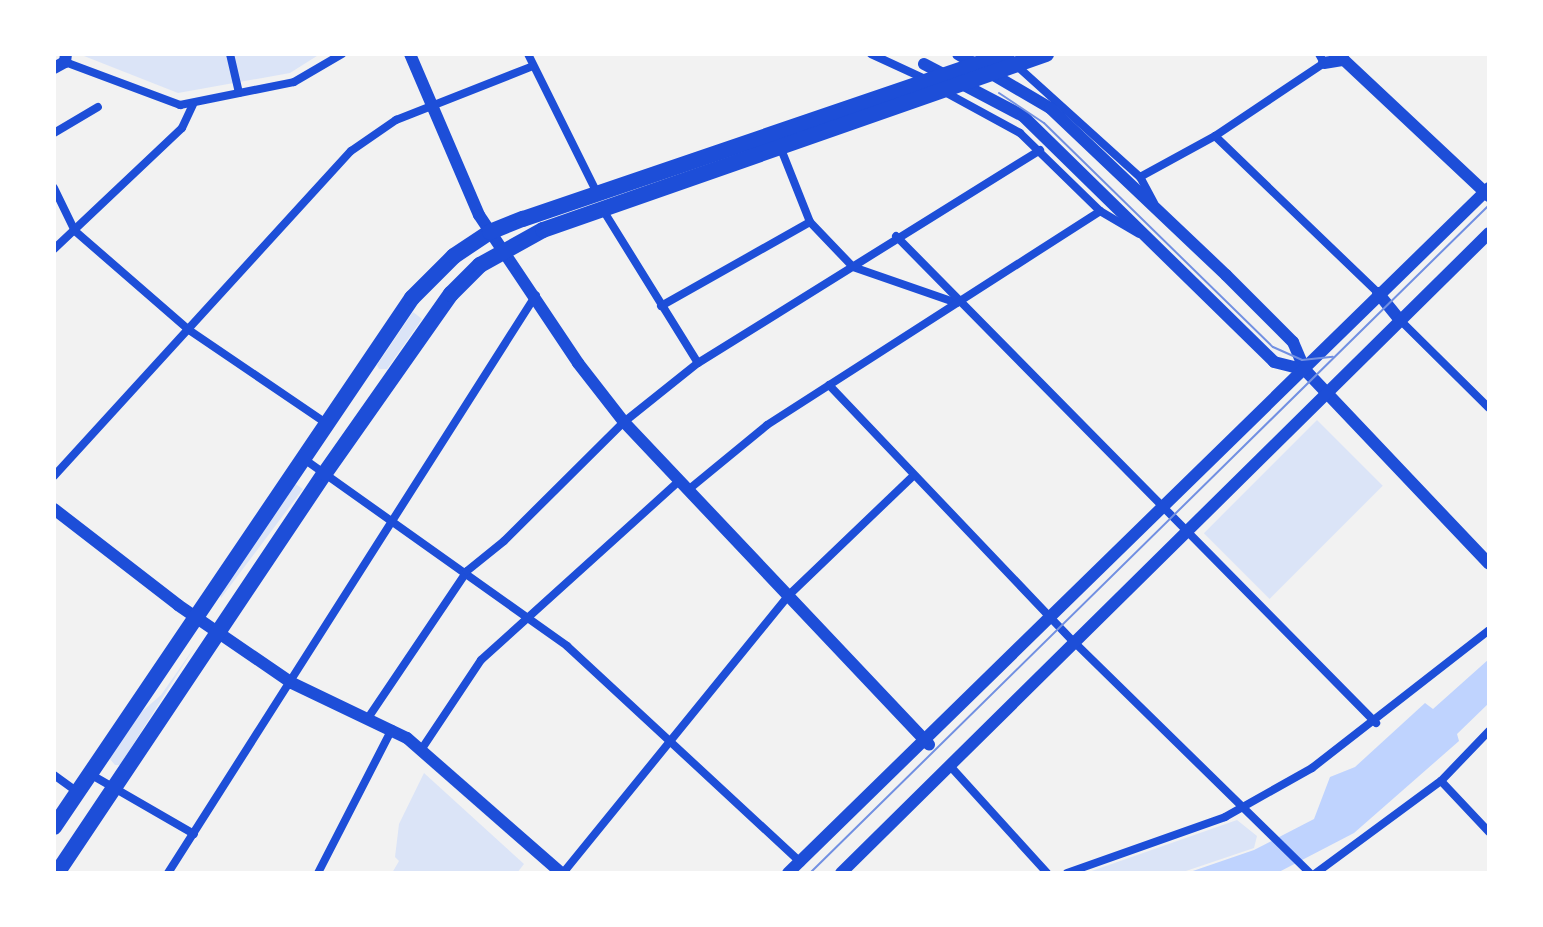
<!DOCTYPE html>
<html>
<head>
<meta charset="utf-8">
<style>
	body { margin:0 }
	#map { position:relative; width:1543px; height:927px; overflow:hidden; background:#f2f2f2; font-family:Signika,sans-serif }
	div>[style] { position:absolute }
	.green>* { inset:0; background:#dbe4f7; transform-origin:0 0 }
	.water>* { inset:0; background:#bfd3fe }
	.minor>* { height:8px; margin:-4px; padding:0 4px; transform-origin:4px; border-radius:4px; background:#1d4ed8 }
	.tertiary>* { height:12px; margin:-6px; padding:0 6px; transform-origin:6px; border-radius:6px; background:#1d4ed8 }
	.trunk>* { height:16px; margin:-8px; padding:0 8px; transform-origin:8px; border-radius:8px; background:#1d4ed8 }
	.tram>* { height:2px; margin:-1px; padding:0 1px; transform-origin:1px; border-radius:1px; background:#7290e2 }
	span { translate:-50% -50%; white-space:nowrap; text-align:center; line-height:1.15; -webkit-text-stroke:7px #fff; paint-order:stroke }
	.frame { position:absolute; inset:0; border:56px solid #fff; pointer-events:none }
</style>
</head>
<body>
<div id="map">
	<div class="green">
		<i style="clip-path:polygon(320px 54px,290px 73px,178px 93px,84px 56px)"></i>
		<i style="clip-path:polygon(413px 312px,422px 319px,387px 369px,379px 369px,377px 365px)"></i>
		<i style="left:1317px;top:420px;width:93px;height:160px;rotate:45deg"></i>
		<i style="clip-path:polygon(294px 483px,303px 489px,221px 598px,220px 594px)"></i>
		<i style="clip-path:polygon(196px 645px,120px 765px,115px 765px,109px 758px,138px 715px,161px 695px)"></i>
		<i style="clip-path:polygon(424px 773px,524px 864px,517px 873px,392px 873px,399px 861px,395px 857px,399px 824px)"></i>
		<i style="clip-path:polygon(1237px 820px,1257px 836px,1254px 848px,1180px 873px,1086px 873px)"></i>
	</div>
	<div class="water">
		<i style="clip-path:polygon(1489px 659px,1489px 703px,1457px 734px,1459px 741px,1354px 833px,1277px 873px,1187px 873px,1254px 850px,1314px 819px,1330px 777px,1355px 767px,1425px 703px,1433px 709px)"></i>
	</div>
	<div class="minor">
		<i style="left:230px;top:54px;width:40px;rotate:77deg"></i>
		<i style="left:528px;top:54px;width:155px;rotate:63.6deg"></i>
		<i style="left:871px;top:54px;width:60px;rotate:24.8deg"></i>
		<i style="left:65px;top:62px;width:123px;rotate:20.5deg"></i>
		<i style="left:180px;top:105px;width:116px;rotate:-11.4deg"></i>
		<i style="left:294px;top:82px;width:56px;rotate:-30.3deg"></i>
		<i style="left:1017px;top:66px;width:166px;rotate:42.1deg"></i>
		<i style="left:943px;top:91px;width:88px;rotate:28.6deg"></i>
		<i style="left:1020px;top:133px;width:112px;rotate:44.3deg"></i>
		<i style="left:54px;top:133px;width:51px;rotate:-30.6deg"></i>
		<i style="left:1215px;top:136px;width:226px;rotate:43.9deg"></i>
		<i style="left:781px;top:149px;width:79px;rotate:68.3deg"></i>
		<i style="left:810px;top:222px;width:62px;rotate:46.3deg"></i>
		<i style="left:853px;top:267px;width:110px;rotate:19.1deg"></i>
		<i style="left:54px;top:188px;width:48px;rotate:64deg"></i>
		<i style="left:75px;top:231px;width:151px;rotate:41deg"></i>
		<i style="left:189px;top:330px;width:166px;rotate:34.2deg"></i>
		<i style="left:1154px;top:203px;width:30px;rotate:-118deg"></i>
		<i style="left:1140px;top:177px;width:85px;rotate:-28.7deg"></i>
		<i style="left:1215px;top:136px;width:131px;rotate:-33.8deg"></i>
		<i style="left:1324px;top:63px;width:10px;rotate:-119deg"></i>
		<i style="left:603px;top:210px;width:180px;rotate:58.2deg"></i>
		<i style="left:896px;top:236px;width:684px;rotate:45.41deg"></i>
		<i style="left:54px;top:249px;width:176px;rotate:-43.4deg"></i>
		<i style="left:182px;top:128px;width:26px;rotate:-65deg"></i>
		<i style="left:661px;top:306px;width:171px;rotate:-29.4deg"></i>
		<i style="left:1400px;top:320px;width:125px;rotate:44.7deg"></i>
		<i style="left:829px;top:385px;width:352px;rotate:46.4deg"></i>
		<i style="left:1072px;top:640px;width:333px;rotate:44.4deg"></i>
		<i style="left:304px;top:459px;width:323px;rotate:35.4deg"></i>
		<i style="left:567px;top:646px;width:319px;rotate:42.8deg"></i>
		<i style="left:54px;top:476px;width:440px;rotate:-47.6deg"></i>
		<i style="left:351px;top:151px;width:55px;rotate:-34.6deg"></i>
		<i style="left:396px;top:120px;width:147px;rotate:-21.5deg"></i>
		<i style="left:688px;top:490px;width:102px;rotate:-39.4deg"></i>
		<i style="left:767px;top:425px;width:396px;rotate:-32.7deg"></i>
		<i style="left:1100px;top:211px;width:45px;rotate:30.5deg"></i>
		<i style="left:368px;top:718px;width:177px;rotate:-56deg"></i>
		<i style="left:467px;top:571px;width:48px;rotate:-39deg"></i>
		<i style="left:504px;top:541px;width:169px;rotate:-44.8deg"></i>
		<i style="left:624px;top:422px;width:95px;rotate:-38.6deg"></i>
		<i style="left:698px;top:363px;width:403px;rotate:-31.9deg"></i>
		<i style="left:421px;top:750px;width:108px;rotate:-56.3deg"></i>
		<i style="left:481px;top:660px;width:268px;rotate:-42.1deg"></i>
		<i style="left:951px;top:767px;width:143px;rotate:47.8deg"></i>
		<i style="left:90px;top:774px;width:120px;rotate:30deg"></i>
		<i style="left:54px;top:775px;width:29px;rotate:36deg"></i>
		<i style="left:1441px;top:781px;width:70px;rotate:46.7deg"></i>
		<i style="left:168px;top:873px;width:685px;rotate:-57.52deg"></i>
		<i style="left:318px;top:873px;width:162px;rotate:-62.8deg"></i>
		<i style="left:563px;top:873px;width:360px;rotate:-50.9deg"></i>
		<i style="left:790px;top:594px;width:170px;rotate:-43.8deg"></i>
		<i style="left:1067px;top:873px;width:168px;rotate:-19.5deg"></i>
		<i style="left:1225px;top:817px;width:100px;rotate:-29.4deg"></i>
		<i style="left:1312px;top:768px;width:224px;rotate:-37.9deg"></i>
		<i style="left:1316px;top:873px;width:155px;rotate:-36.4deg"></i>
		<i style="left:1441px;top:781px;width:69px;rotate:-46.2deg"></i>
	</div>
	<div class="tertiary">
		<i style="left:410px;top:54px;width:175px;rotate:66.8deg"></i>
		<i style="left:479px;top:215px;width:178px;rotate:56.2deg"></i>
		<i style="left:578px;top:363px;width:75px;rotate:52.1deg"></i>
		<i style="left:624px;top:422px;width:444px;rotate:46.6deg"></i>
		<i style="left:958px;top:54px;width:107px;rotate:30.4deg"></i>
		<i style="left:1050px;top:108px;width:243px;rotate:43.5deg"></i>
		<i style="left:1226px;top:275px;width:95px;rotate:45deg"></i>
		<i style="left:1293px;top:342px;width:30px;rotate:67deg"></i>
		<i style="left:1305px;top:370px;width:267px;rotate:46.5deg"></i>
		<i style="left:1324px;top:63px;width:20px;rotate:-9deg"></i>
		<i style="left:1344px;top:60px;width:199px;rotate:43.2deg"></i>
		<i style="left:924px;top:64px;width:112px;rotate:27.7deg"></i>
		<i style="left:1023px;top:116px;width:351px;rotate:44.4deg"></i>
		<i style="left:1274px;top:362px;width:32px;rotate:14deg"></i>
		<i style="left:54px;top:68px;width:13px;rotate:-29deg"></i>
		<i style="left:65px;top:62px;width:8px;rotate:-83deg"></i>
		<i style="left:1378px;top:293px;width:35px;rotate:51deg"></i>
		<i style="left:54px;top:509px;width:157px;rotate:37.7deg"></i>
		<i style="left:178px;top:605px;width:138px;rotate:34.4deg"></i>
		<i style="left:292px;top:683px;width:127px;rotate:25.6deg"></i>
		<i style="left:407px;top:738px;width:205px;rotate:41.2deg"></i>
		<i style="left:788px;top:873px;width:980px;rotate:-44.34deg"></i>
		<i style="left:841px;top:873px;width:911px;rotate:-44.64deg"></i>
	</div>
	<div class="trunk">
		<i style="left:54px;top:827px;width:639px;rotate:-55.91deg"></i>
		<i style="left:412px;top:298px;width:59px;rotate:-45deg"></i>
		<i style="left:454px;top:256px;width:43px;rotate:-33.7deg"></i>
		<i style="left:490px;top:232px;width:35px;rotate:-22deg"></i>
		<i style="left:523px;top:219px;width:511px;rotate:-18.82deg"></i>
		<i style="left:57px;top:873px;width:481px;rotate:-56.2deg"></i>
		<i style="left:325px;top:473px;width:219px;rotate:-54.9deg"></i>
		<i style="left:451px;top:294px;width:41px;rotate:-45deg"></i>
		<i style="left:480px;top:265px;width:72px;rotate:-29.1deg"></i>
		<i style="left:543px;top:230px;width:533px;rotate:-19.28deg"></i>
	</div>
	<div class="tram">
		<i style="left:999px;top:93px;width:54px;rotate:33.7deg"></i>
		<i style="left:1044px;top:123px;width:320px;rotate:44.4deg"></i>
		<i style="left:1273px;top:347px;width:32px;rotate:24deg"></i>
		<i style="left:1302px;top:360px;width:31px;rotate:-6deg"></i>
		<i style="left:810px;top:873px;width:953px;rotate:-44.53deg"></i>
	</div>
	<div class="frame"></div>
</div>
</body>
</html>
